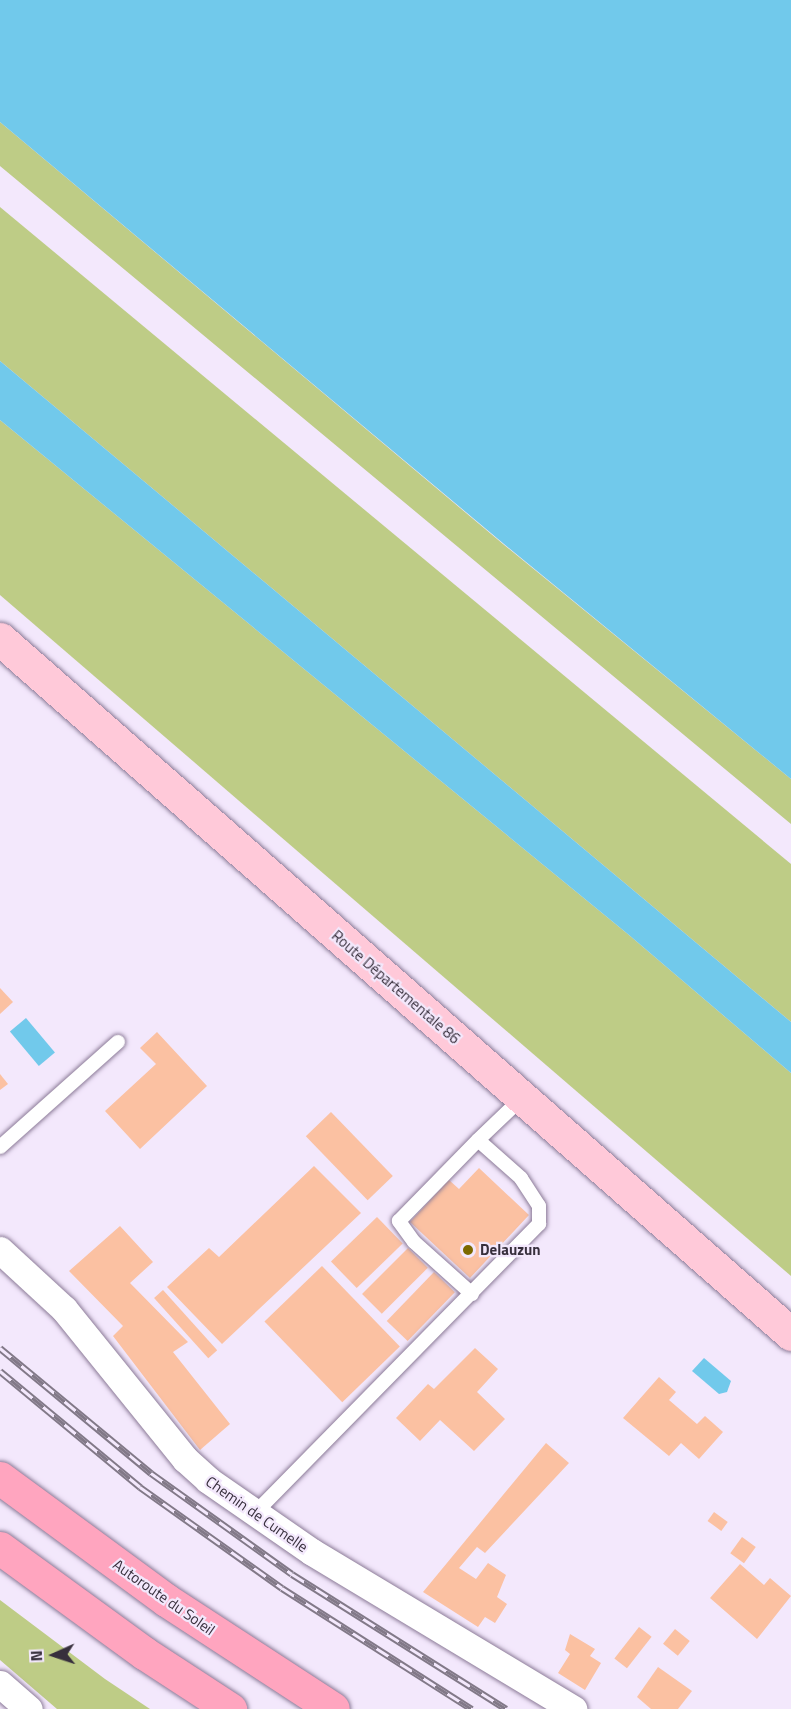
<!DOCTYPE html>
<html>
<head>
<meta charset="utf-8">
<style>
	body { margin:0 }
	#map { position:relative; width:791px; height:1709px; overflow:hidden; background:#f3e8fc; font-family:"Titillium Web",sans-serif }
	div>[style] { position:absolute }
	.green>* { inset:0; background:#becc86 }
	.water>* { inset:0; background:#71c9eb; transform-origin:0 0 }
	.building>* { inset:0; background:#fbc1a2; transform-origin:0 0 }
	.roads { filter:drop-shadow(0 0 2px #8c7b98) drop-shadow(0 0 2px #8c7b98) }
	.lane>* { height:14px; margin:-7px; padding:0 7px; transform-origin:7px; border-radius:7px; background:#fff }
	.street>* { height:27px; margin:-13.5px; padding:0 13.5px; transform-origin:13.5px; border-radius:13.5px; background:#fff }
	.primary>* { height:33px; margin:-16.5px; padding:0 16.5px; transform-origin:16.5px; border-radius:16.5px; background:#ffc9d9 }
	.highway>* { height:33px; margin:-16.5px; padding:0 16.5px; transform-origin:16.5px; border-radius:16.5px; background:#ffa5bf }
	.rail>* { height:7px; margin-top:-3.5px; transform-origin:0; background:repeating-linear-gradient(90deg,#f3e8fc 0 14px,#827988 0 28px); box-sizing:border-box; border-block:2px solid #827988 }
	.dots>* { width:16px; height:16px; translate:-50% -50%; box-sizing:border-box; border:3px solid #f3e8fc; border-radius:50% }
	span { translate:-50% -50%; white-space:nowrap; text-align:center; line-height:1.15; -webkit-text-stroke:4.5px #f3e8fc; paint-order:stroke }
	.street-label { font-size:15px; color:#372f3c }
	.poi-label { font-size:15px; color:#372f3c; font-weight:700 }
	.left { translate:0 -50%; text-align:left }
	.north { position:absolute; left:24px; top:1625px; width:60px; height:60px; -webkit-text-stroke:4px #f3e8fc; paint-order:stroke; rotate:267deg; font-size:16px; font-weight:700; line-height:24px; text-align:center; color:#372f3c }
	.north::after { content:''; display:block; margin:auto; width:21px; height:27px; background:#372f3c; clip-path:polygon(50% 0,100% 100%,50% 72%,0 100%) }
</style>
</head>
<body>
<div id="map">
	<div class="green">
		<i style="clip-path:polygon(0 122px,503px 544px,791px 779px,791px 824px,0 166px)"></i>
		<i style="clip-path:polygon(0 207px,791px 864px,791px 1022px,0 361px)"></i>
		<i style="clip-path:polygon(0 420px,629px 935px,791px 1073px,791px 1276px,0 595px)"></i>
		<i style="clip-path:polygon(0 1600px,105px 1679px,150px 1709px,57px 1709px,0 1660px)"></i>
	</div>
	<div class="water">
		<i style="clip-path:polygon(0 0,791px 0,791px 779px,504px 544px,0 122px)"></i>
		<i style="clip-path:polygon(0 361px,791px 1022px,791px 1073px,629px 935px,0 420px)"></i>
		<i style="left:26px;top:1018px;width:45px;height:21px;rotate:50deg"></i>
		<i style="clip-path:polygon(704px 1358px,731px 1381px,727px 1392px,719px 1394px,692px 1371px)"></i>
	</div>
	<div class="building">
		<i style="clip-path:polygon(0 988px,13px 1002px,0 1014px)"></i>
		<i style="clip-path:polygon(157px 1032px,207px 1086px,140px 1149px,105px 1111px,156px 1064px,140px 1048px)"></i>
		<i style="clip-path:polygon(0 1074px,8px 1084px,0 1090px)"></i>
		<i style="left:331px;top:1112px;width:89px;height:35px;rotate:46deg"></i>
		<i style="clip-path:polygon(314px 1166px,361px 1213px,222px 1344px,167px 1287px,209px 1248px,219px 1257px)"></i>
		<i style="clip-path:polygon(479px 1168px,529px 1215px,470px 1278px,410px 1222px,449px 1180px,459px 1189px)"></i>
		<i style="left:377px;top:1217px;width:37px;height:64px;rotate:46deg"></i>
		<i style="clip-path:polygon(120px 1226px,153px 1262px,130px 1283px,188px 1342px,173px 1352px,230px 1424px,200px 1450px,113px 1336px,123px 1326px,69px 1271px)"></i>
		<i style="left:408px;top:1248px;width:28px;height:65px;rotate:45deg"></i>
		<i style="left:322px;top:1266px;width:112px;height:80px;rotate:46deg"></i>
		<i style="left:434px;top:1272px;width:29px;height:68px;rotate:44deg"></i>
		<i style="left:163px;top:1290px;width:81px;height:12px;rotate:48deg"></i>
		<i style="clip-path:polygon(475px 1348px,498px 1369px,477px 1392px,505px 1419px,474px 1451px,440px 1420px,420px 1441px,396px 1418px,428px 1384px,434px 1389px)"></i>
		<i style="clip-path:polygon(659px 1377px,676px 1392px,669px 1400px,697px 1424px,705px 1416px,723px 1432px,699px 1459px,681px 1443px,669px 1456px,623px 1418px)"></i>
		<i style="clip-path:polygon(546px 1443px,569px 1463px,485px 1553px,477px 1547px,459px 1568px,476px 1579px,488px 1563px,506px 1575px,497px 1597px,507px 1604px,495px 1623px,485px 1617px,478px 1627px,423px 1592px)"></i>
		<i style="left:714px;top:1512px;width:17px;height:11px;rotate:36deg"></i>
		<i style="left:742px;top:1537px;width:17px;height:20px;rotate:36deg"></i>
		<i style="clip-path:polygon(740px 1564px,764px 1585px,770px 1578px,791px 1596px,757px 1639px,710px 1598px)"></i>
		<i style="left:639px;top:1627px;width:16px;height:40px;rotate:38deg"></i>
		<i style="left:675px;top:1629px;width:19px;height:19px;rotate:39deg"></i>
		<i style="clip-path:polygon(570px 1634px,595px 1649px,590px 1656px,601px 1663px,585px 1690px,558px 1673px,570px 1654px,565px 1650px)"></i>
		<i style="clip-path:polygon(658px 1667px,692px 1691px,678px 1709px,651px 1709px,637px 1697px)"></i>
	</div>
	<div class="roads">
		<div class="lane">
			<i style="left:0;top:1147px;width:158px;rotate:-41.7deg"></i>
			<i style="left:472px;top:1294px;width:78px;rotate:-138.1deg"></i>
			<i style="left:414px;top:1242px;width:26px;rotate:-126deg"></i>
			<i style="left:399px;top:1221px;width:113px;rotate:-45.7deg"></i>
			<i style="left:254px;top:1514px;width:407px;rotate:-45.5deg"></i>
			<i style="left:539px;top:1224px;width:18px;rotate:-90deg"></i>
			<i style="left:539px;top:1206px;width:33px;rotate:-123deg"></i>
			<i style="left:521px;top:1178px;width:57px;rotate:-138.5deg"></i>
			<i style="left:478px;top:1140px;width:61px;rotate:-43.7deg"></i>
		</div>
		<div class="street">
			<i style="left:0;top:1250px;width:87px;rotate:42.7deg"></i>
			<i style="left:64px;top:1309px;width:193px;rotate:51.1deg"></i>
			<i style="left:185px;top:1459px;width:31px;rotate:42deg"></i>
			<i style="left:208px;top:1480px;width:126px;rotate:34.7deg"></i>
			<i style="left:312px;top:1552px;width:305px;rotate:31deg"></i>
			<i style="left:0;top:1684px;width:38px;rotate:41deg"></i>
		</div>
		<div class="primary">
			<i style="left:0;top:639px;width:1053px;rotate:41.3deg"></i>
		</div>
		<div class="highway">
			<i style="left:0;top:1478px;width:206px;rotate:36.3deg"></i>
			<i style="left:166px;top:1600px;width:199px;rotate:33.1deg"></i>
			<i style="left:0;top:1548px;width:178px;rotate:36.1deg"></i>
			<i style="left:144px;top:1653px;width:103px;rotate:33.1deg"></i>
		</div>
	</div>
	<div class="rail">
		<i style="left:0;top:1348px;width:196px;rotate:39.6deg"></i>
		<i style="left:151px;top:1473px;width:173px;rotate:35.6deg"></i>
		<i style="left:292px;top:1574px;width:253px;rotate:32.2deg"></i>
		<i style="left:0;top:1371px;width:182px;rotate:39.6deg"></i>
		<i style="left:140px;top:1487px;width:174px;rotate:35.4deg"></i>
		<i style="left:282px;top:1588px;width:225px;rotate:32.5deg"></i>
	</div>
	<div class="dots">
		<i style="left:468px;top:1250px;background:#7c6900"></i>
	</div>
	<div class="street-label">
		<span style="left:396px;top:987px;rotate:41deg">Route Départementale 86</span>
		<span style="left:257px;top:1514px;rotate:35deg">Chemin de Cumelle</span>
		<span style="left:164px;top:1597px;rotate:35deg">Autoroute du Soleil</span>
	</div>
	<div class="poi-label">
		<span class="left" style="left:480px;top:1250px">Delauzun</span>
	</div>
	<div class="north">N</div>
</div>
</body>
</html>
